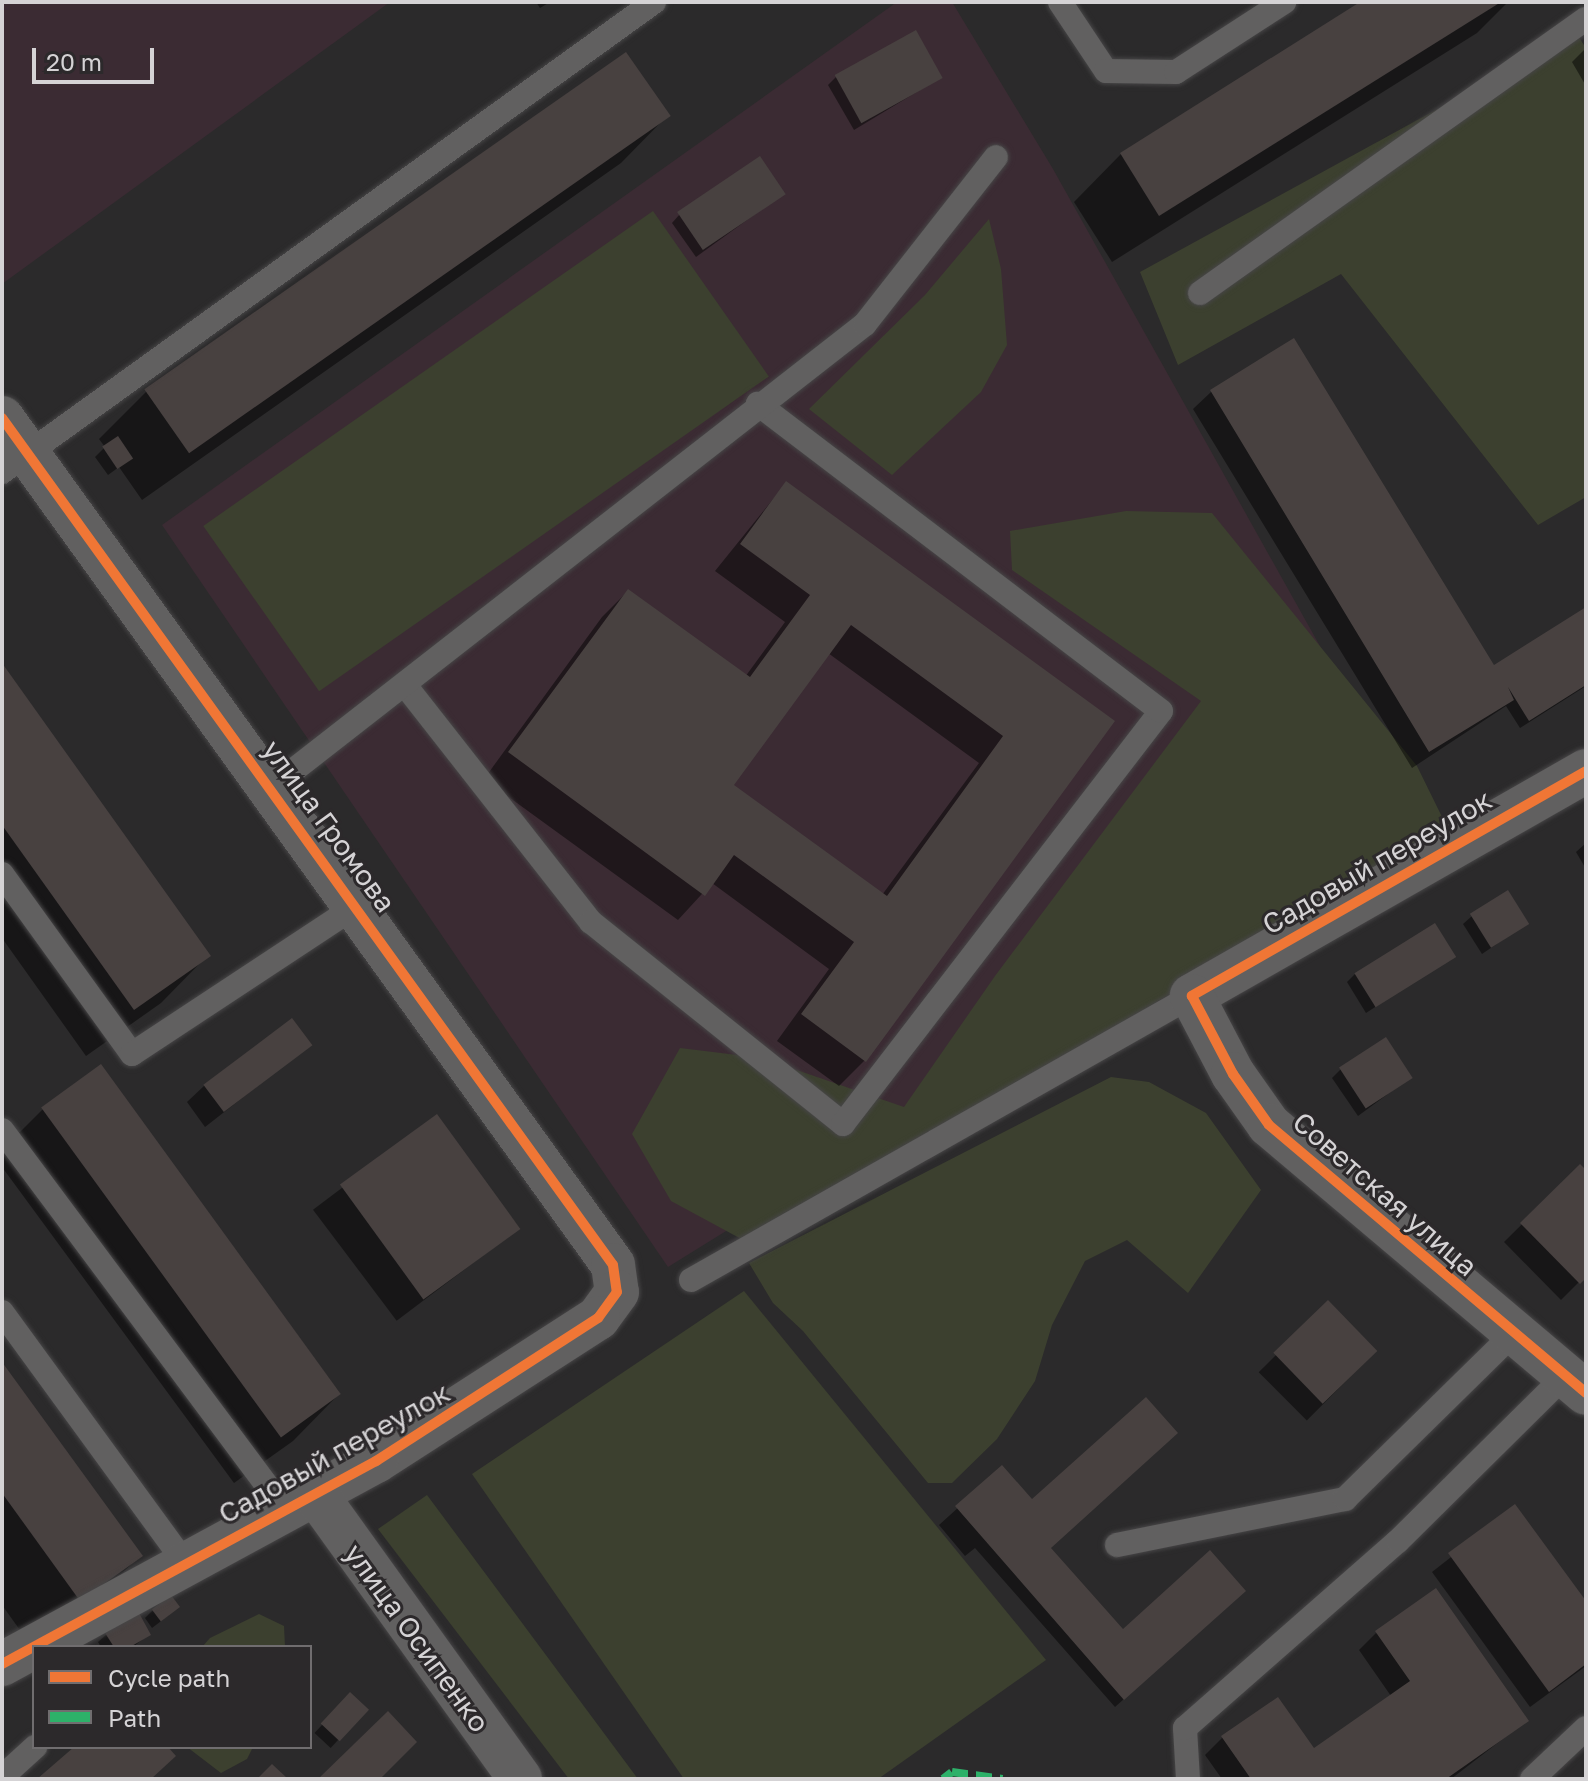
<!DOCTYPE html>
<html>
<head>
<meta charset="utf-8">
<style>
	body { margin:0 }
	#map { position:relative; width:1588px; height:1781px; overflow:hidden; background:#2b2a2b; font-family:"Golos Text",sans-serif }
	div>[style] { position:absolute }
	.education>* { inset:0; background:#3b2b33 }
	.green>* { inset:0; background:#3c402f; transform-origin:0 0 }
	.shadow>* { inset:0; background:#0007; transform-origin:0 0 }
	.building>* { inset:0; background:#484140; transform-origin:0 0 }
	.roads { filter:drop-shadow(0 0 2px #464546) drop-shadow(0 0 2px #464546) }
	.service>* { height:24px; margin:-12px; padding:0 12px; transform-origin:12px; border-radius:12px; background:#616060 }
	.minor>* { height:44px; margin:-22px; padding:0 22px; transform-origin:22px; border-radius:22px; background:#616060 }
	.quiet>* { height:8px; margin-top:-4px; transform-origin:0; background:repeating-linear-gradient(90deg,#2db169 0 16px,transparent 0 24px) }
	.cycleway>* { height:10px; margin:-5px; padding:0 5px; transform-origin:5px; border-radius:5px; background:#f07635 }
	span { translate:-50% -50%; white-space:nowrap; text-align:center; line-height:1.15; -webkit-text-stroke:6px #2c292b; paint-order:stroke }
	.street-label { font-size:28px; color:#d5d3d5 }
	.frame { position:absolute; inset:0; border:4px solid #d5d3d5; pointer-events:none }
	.legend { position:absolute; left:32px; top:1645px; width:280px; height:104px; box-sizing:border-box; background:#2c292b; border:2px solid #706d6f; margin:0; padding:10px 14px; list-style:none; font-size:24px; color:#d5d3d5 }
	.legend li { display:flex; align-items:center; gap:16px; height:40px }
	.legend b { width:40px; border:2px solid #706d6f }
	.scale { position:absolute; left:32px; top:48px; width:122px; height:36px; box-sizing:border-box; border:4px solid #d5d3d5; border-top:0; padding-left:10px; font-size:24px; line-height:28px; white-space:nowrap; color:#d5d3d5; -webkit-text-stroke:6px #2c292b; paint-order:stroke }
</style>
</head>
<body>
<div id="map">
	<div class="education">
		<i style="clip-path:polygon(2px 2px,390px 2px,2px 284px)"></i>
		<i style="clip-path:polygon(897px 2px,952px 2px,1053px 169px,1410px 807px,668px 1267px,162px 525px)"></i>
	</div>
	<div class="green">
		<i style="clip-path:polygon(1576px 33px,1586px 48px,1586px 497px,1538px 525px,1341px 274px,1178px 365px,1140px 272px)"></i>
		<i style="left:653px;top:211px;width:202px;height:549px;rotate:55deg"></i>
		<i style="clip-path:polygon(989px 219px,1001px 269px,1007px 345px,981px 392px,892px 475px,809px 409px,925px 295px)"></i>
		<i style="clip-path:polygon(1126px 511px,1212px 513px,1417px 766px,1445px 823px,1243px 952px,745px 1241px,671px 1201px,632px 1134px,680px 1048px,762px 1058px,904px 1107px,995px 976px,1201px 701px,1012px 570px,1010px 531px)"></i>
		<i style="clip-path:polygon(1111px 1077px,1149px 1082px,1206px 1113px,1261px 1190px,1188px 1293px,1127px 1240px,1085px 1261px,1052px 1325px,1035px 1381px,997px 1439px,952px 1483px,928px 1483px,803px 1331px,773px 1303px,749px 1263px)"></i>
		<i style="clip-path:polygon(744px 1291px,1046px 1660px,878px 1779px,684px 1779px,472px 1474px)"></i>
		<i style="clip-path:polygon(427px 1495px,638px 1779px,569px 1779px,378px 1529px)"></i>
		<i style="clip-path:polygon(259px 1614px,284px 1626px,285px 1647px,202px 1647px,210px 1638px)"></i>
		<i style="clip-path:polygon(187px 1747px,253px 1747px,247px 1759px,221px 1773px)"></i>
	</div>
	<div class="shadow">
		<i style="clip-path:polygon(536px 2px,550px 2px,540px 8px)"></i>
		<i style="clip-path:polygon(1364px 2px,1508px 2px,1477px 33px,1112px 262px,1074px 202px,1121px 154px)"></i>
		<i style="clip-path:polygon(1586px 48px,1586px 86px,1572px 62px)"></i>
		<i style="clip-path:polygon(836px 77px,940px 78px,854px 130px,828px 85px)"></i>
		<i style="clip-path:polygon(668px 115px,621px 163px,142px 500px,119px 467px,108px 475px,95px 457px,105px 447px,99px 439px,146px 392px)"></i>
		<i style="clip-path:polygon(783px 194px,696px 257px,672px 223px,680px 214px)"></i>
		<i style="clip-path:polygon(1293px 341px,1493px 669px,1586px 610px,1586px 686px,1520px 728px,1506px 706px,1412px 768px,1193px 409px,1211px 392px)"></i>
		<i style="clip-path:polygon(evenodd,786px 483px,1112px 721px,865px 1060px,839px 1086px,777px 1041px,829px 969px,712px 883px,678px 920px,484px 779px,602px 617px,628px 591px,745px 677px,785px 622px,715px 571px,786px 483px,828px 653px,979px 763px,882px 895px,731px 785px,828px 653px)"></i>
		<i style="clip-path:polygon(2px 666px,208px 955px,161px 1003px,86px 1056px,2px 938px)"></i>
		<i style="clip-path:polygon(1586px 843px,1586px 869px,1576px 852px)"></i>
		<i style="clip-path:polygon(1472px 916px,1526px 924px,1482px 954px,1463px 924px)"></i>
		<i style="clip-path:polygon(1453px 956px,1366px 1013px,1347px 982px,1355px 974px)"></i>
		<i style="clip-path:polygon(310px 1045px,205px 1127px,187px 1102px,205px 1085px)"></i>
		<i style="clip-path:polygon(100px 1067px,340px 1393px,293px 1441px,234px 1483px,2px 1167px,2px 1150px,42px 1110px)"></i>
		<i style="clip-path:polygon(1341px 1069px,1411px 1077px,1358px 1116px,1332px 1078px)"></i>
		<i style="left:436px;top:1117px;width:139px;height:154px;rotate:53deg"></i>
		<i style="clip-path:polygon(1580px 1167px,1586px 1173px,1586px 1275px,1561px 1300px,1504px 1242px)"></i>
		<i style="left:1328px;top:1303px;width:68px;height:98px;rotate:45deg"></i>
		<i style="clip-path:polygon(2px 1365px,140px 1555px,93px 1603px,32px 1647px,2px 1605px)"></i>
		<i style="clip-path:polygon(1002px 1468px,1031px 1501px,1048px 1548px,1123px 1631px,1236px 1599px,1115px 1707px,975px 1548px,965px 1556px,939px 1525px)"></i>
		<i style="clip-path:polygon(1515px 1507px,1586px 1604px,1586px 1666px,1530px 1707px,1432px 1572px)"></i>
		<i style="clip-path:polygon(153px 1610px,169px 1615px,152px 1628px,145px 1618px)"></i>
		<i style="clip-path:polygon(1376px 1633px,1526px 1721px,1451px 1779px,1222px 1779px,1205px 1755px,1222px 1738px,1313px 1751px,1391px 1696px,1359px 1650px)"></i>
		<i style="clip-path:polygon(107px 1634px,149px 1634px,133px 1647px,101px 1647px,98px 1642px)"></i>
		<i style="left:350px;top:1695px;width:22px;height:52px;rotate:43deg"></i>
	</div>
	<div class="building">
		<i style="clip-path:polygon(1360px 2px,1501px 2px,1159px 216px,1120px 153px)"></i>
		<i style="left:916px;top:30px;width:55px;height:93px;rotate:61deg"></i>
		<i style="left:626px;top:52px;width:78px;height:588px;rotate:55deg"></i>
		<i style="left:760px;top:156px;width:46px;height:100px;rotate:56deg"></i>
		<i style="clip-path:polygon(1294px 338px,1494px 665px,1586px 607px,1586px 685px,1529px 721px,1508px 687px,1514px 700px,1429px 752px,1210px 390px)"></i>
		<i style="left:118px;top:436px;width:27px;height:19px;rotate:56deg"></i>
		<i style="clip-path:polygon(evenodd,786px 481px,1115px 721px,866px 1062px,801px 1014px,854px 942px,734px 855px,705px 896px,508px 752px,628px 589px,750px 677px,810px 595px,740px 544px,786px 481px,851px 625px,1003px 736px,887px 896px,734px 785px,851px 625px)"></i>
		<i style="clip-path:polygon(2px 663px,211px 956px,134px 1010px,2px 825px)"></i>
		<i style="left:1508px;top:890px;width:40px;height:45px;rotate:58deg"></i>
		<i style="left:1435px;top:923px;width:40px;height:95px;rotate:58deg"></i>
		<i style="left:292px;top:1018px;width:34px;height:111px;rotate:53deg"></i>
		<i style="left:1386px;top:1037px;width:49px;height:56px;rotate:57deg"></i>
		<i style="left:101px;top:1064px;width:408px;height:74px;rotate:54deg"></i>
		<i style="left:437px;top:1114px;width:142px;height:120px;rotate:54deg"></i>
		<i style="clip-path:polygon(1580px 1164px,1586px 1170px,1586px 1278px,1580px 1284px,1520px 1223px)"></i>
		<i style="left:1328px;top:1300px;width:71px;height:76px;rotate:46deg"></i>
		<i style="clip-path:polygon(2px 1362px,143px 1556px,80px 1601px,2px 1493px)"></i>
		<i style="clip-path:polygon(1146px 1397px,1178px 1433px,1051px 1548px,1123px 1629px,1210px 1550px,1246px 1591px,1124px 1700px,955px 1506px,1002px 1465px,1032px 1499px)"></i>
		<i style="clip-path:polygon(1515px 1504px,1586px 1601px,1586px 1664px,1549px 1692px,1448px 1553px)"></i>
		<i style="clip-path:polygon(1436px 1588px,1529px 1721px,1446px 1779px,1251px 1779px,1221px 1736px,1278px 1697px,1314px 1748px,1410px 1681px,1375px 1631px)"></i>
		<i style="left:171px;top:1595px;width:15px;height:24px;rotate:53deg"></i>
		<i style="clip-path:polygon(139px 1613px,151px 1635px,130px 1647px,114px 1647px,105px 1633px)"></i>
		<i style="left:350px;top:1692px;width:26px;height:43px;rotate:43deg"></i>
		<i style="clip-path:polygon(388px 1711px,417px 1742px,380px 1779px,318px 1779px)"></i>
		<i style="clip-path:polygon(74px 1747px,168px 1747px,176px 1756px,151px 1779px,37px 1779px)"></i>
		<i style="clip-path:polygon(272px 1764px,288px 1779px,257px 1779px)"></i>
	</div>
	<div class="roads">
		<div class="service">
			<i style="left:1060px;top:2px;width:83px;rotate:56.3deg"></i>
			<i style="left:1106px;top:71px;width:70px;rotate:0.8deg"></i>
			<i style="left:1176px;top:72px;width:129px;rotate:-32.9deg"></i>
			<i style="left:1200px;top:293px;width:473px;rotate:-35.4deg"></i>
			<i style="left:2px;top:472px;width:804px;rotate:-35.79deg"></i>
			<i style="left:405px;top:685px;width:301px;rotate:51.9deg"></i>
			<i style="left:591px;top:922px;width:323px;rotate:38.7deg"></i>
			<i style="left:843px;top:1124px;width:521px;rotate:-52.4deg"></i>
			<i style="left:1161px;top:711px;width:507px;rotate:-142.7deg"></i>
			<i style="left:272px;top:787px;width:752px;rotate:-37.98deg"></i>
			<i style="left:865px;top:324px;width:212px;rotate:-51.9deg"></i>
			<i style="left:2px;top:874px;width:222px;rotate:54.2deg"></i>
			<i style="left:132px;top:1054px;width:271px;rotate:-33.4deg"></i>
			<i style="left:2px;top:1130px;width:475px;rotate:53.3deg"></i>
			<i style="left:691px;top:1280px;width:576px;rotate:-29.55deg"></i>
			<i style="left:2px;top:1312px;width:311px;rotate:53.9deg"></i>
			<i style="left:1117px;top:1545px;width:233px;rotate:-11.4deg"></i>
			<i style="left:1345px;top:1499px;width:234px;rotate:-44.5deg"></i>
			<i style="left:2px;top:1777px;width:45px;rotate:-42.3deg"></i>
			<i style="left:1188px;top:1779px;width:51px;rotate:-93.4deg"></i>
			<i style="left:1185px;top:1728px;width:283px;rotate:-41.3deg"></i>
			<i style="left:1398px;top:1541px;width:235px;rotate:-44.7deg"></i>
			<i style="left:1532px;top:1779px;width:74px;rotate:-43.4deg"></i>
		</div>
		<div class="minor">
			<i style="left:2px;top:418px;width:1044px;rotate:54.19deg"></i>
			<i style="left:613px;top:1265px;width:27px;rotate:82deg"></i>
			<i style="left:617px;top:1292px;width:32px;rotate:126deg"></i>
			<i style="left:598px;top:1318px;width:264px;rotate:147.2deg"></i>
			<i style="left:376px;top:1461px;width:426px;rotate:151.5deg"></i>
			<i style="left:1586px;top:771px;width:454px;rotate:150.3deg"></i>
			<i style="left:1192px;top:996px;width:88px;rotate:62.3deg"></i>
			<i style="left:1233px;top:1074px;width:62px;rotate:54.8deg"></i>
			<i style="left:1269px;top:1125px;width:415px;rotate:40.2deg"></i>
			<i style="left:317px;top:1496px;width:348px;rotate:54.3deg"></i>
		</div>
	</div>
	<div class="quiet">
		<i style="left:943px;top:1779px;width:11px;rotate:-38deg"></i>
		<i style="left:952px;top:1772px;width:51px;rotate:7.8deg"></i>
	</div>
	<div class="cycleway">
		<i style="left:2px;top:418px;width:1044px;rotate:54.19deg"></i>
		<i style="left:613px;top:1265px;width:27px;rotate:82deg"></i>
		<i style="left:617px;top:1292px;width:32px;rotate:126deg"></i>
		<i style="left:598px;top:1318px;width:264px;rotate:147.2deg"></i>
		<i style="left:376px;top:1461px;width:426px;rotate:151.5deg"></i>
		<i style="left:1586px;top:771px;width:454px;rotate:150.3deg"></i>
		<i style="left:1192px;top:996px;width:88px;rotate:62.3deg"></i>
		<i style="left:1233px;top:1074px;width:62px;rotate:54.8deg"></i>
		<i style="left:1269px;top:1125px;width:415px;rotate:40.2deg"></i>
	</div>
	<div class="street-label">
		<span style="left:329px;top:826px;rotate:54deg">улица Громова</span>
		<span style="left:1377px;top:862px;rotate:-30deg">Садовый переулок</span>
		<span style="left:1385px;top:1194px;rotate:41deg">Советская улица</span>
		<span style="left:334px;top:1453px;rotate:-29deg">Садовый переулок</span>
		<span style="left:417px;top:1638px;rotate:54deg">улица Осипенко</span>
	</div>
	<div class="frame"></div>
	<ul class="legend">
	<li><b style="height:10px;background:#f07635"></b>Cycle path</li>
	<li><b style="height:10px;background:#2db169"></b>Path</li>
	</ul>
	<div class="scale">20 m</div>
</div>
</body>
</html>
